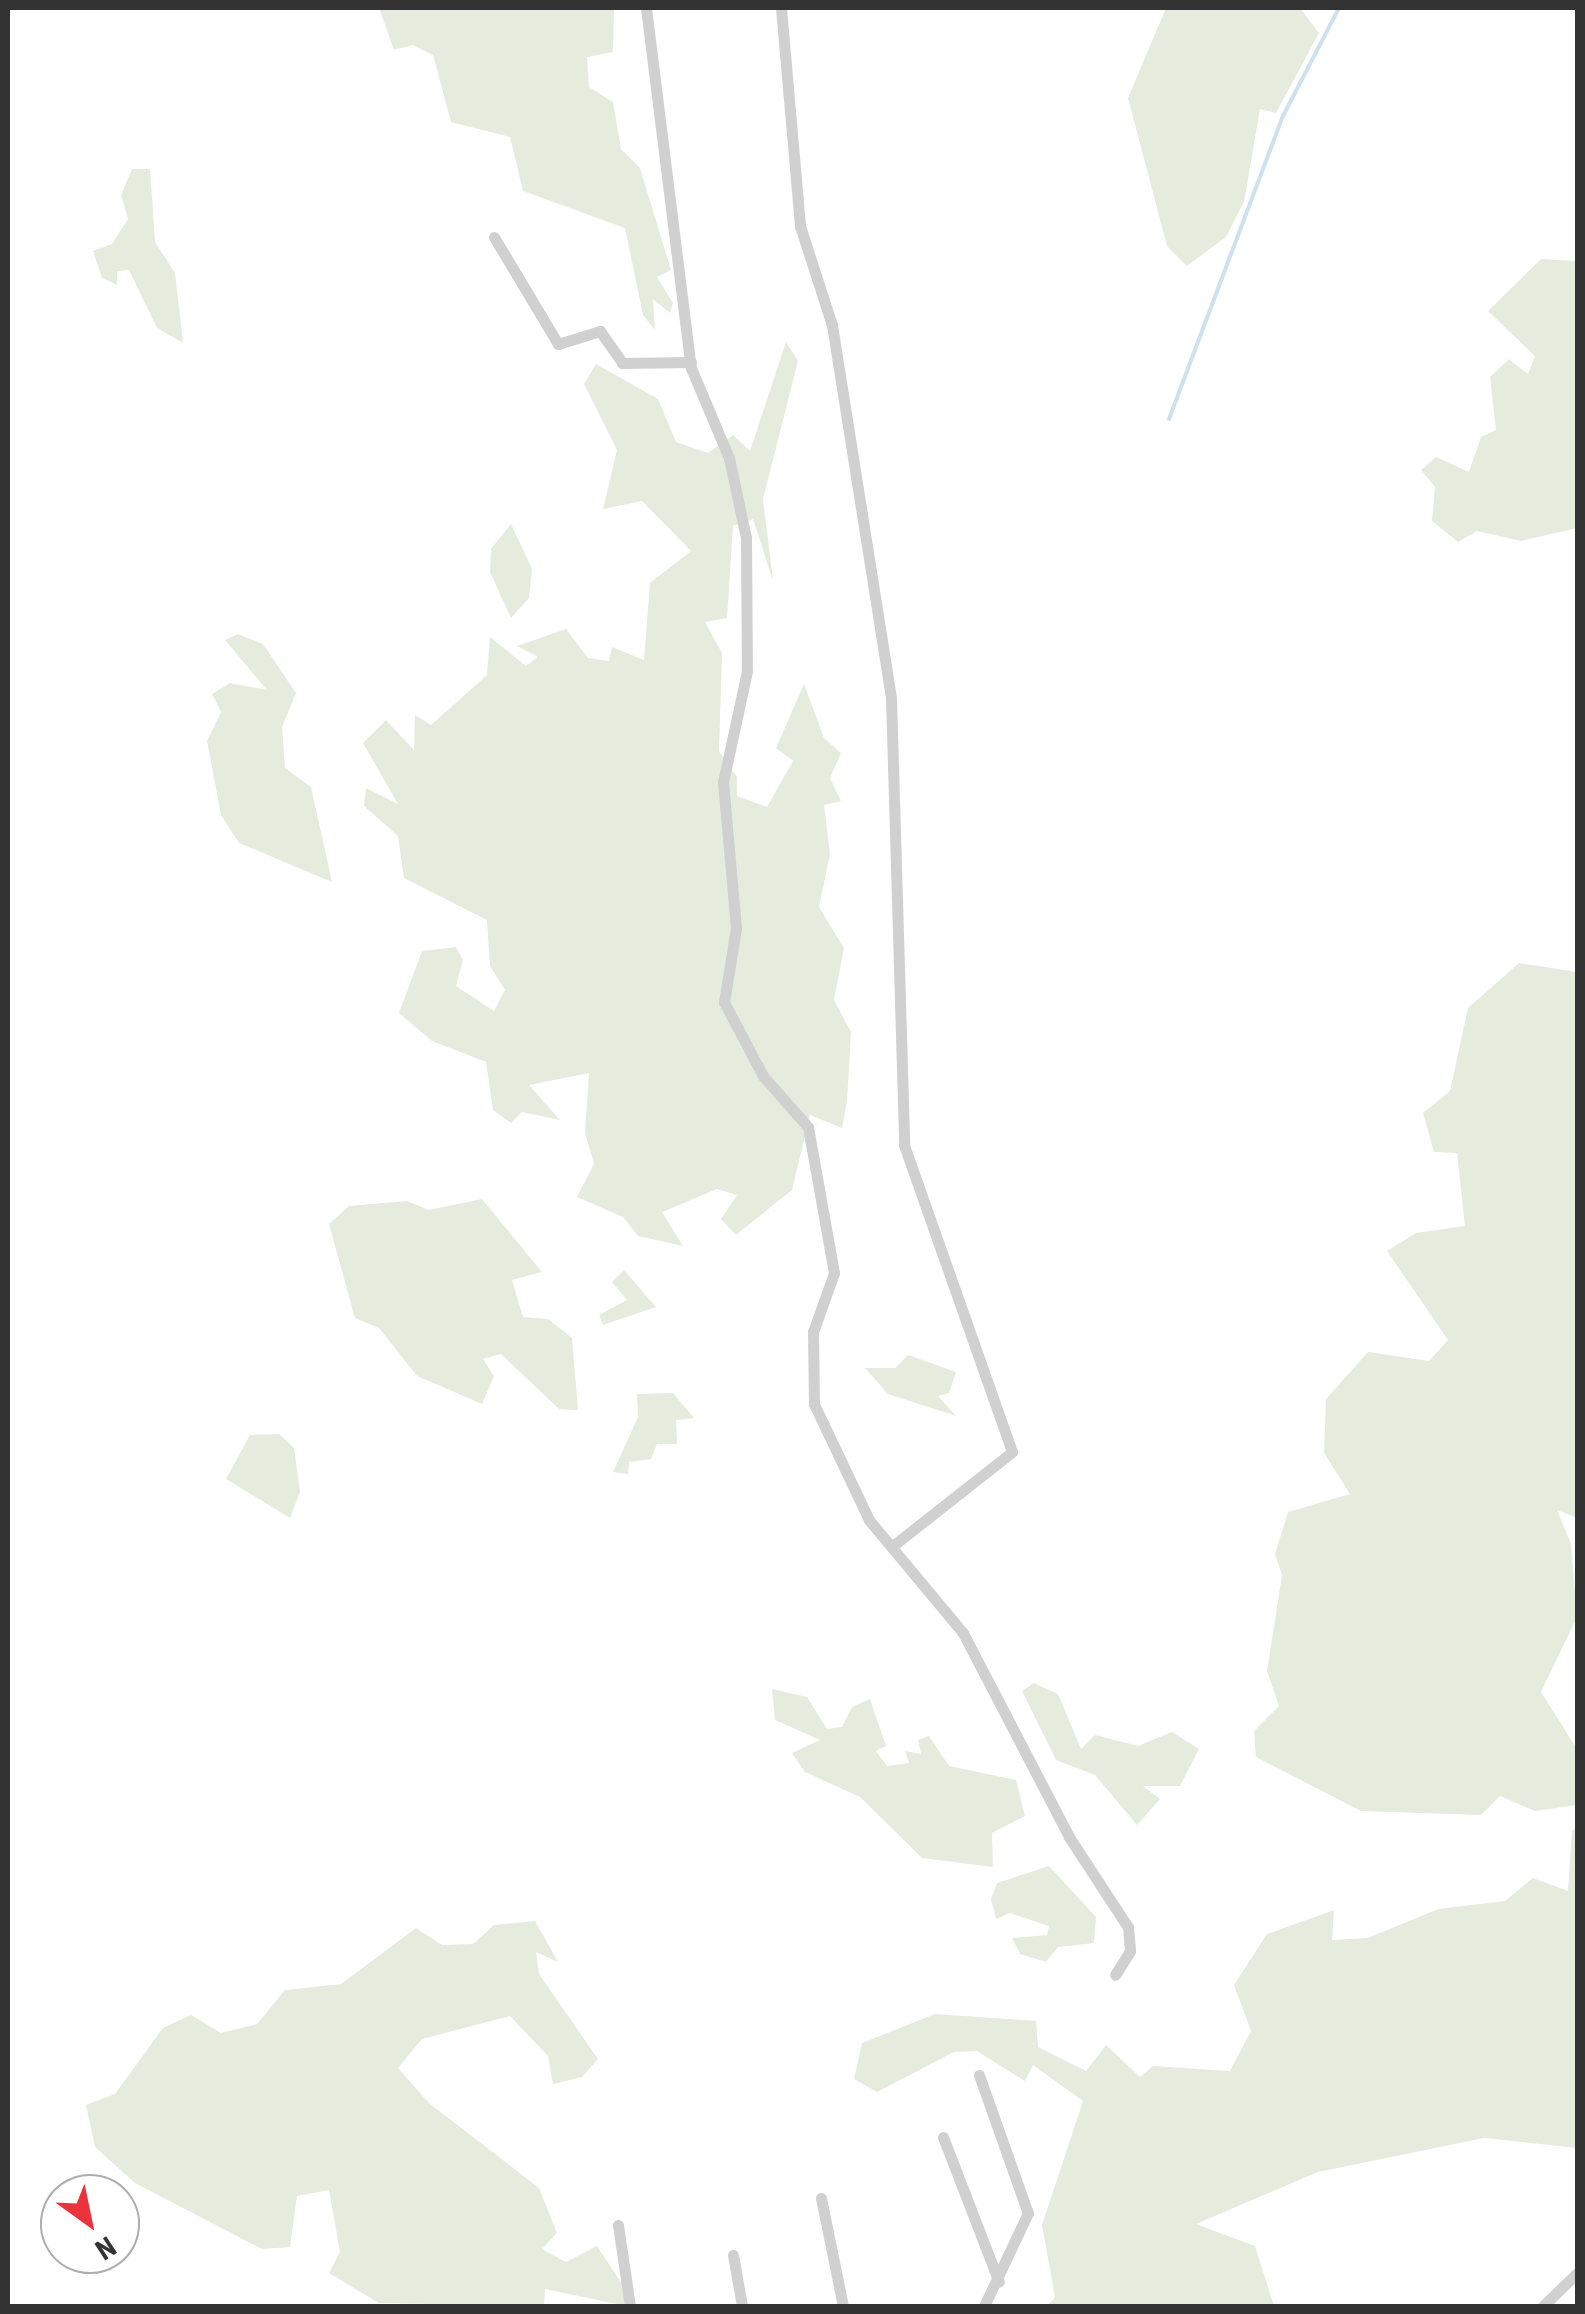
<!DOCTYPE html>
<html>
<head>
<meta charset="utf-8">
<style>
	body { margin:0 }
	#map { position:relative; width:1585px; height:2314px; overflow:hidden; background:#fff; font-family:"Roboto Condensed",sans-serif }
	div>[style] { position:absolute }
	.green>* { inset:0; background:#e5ecde }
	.stream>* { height:4px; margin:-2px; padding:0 2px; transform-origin:2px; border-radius:2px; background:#cee1ef }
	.minor>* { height:11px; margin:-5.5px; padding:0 5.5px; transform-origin:5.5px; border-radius:5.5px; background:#d0d0d0 }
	span { translate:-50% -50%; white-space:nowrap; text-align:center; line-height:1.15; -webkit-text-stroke:10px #fff; paint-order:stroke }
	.frame { position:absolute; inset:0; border:10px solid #333; pointer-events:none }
	.north { position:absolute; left:40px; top:2174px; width:100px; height:100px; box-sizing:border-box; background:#fff; border:2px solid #adadad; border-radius:50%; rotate:147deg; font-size:28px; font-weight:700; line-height:40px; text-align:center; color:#333 }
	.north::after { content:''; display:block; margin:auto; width:35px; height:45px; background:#eb333b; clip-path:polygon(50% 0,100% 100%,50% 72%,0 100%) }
</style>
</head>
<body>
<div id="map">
	<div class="green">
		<i style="clip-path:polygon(379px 8px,614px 8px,613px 52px,587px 57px,589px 87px,613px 102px,621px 149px,640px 168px,671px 270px,657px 277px,673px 303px,670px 313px,653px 299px,655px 330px,643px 315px,625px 228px,523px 191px,510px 137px,451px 122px,433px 55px,413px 45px,394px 50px)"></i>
		<i style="clip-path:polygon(1166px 8px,1300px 8px,1319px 33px,1276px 113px,1260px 109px,1244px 202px,1226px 237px,1187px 266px,1167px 246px,1128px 98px)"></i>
		<i style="clip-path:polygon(132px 169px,150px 169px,155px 242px,175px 273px,183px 343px,157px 328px,129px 270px,117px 271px,117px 285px,102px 278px,93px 251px,112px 244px,128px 219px,121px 195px)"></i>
		<i style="clip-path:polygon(1541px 259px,1577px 261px,1577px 528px,1521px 541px,1477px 531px,1458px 542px,1432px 521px,1435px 487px,1421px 470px,1436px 457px,1469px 472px,1481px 437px,1496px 430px,1490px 377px,1509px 359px,1528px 374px,1535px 356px,1488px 311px)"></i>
		<i style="clip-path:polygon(786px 342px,798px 361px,763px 499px,773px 581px,753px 519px,733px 526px,727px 618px,705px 622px,722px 653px,719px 751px,737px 777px,737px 796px,767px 807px,793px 761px,776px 748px,804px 684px,824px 738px,841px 753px,830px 778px,841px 801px,824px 805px,830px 854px,819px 907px,844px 948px,834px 1000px,851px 1032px,847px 1101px,842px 1128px,810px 1115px,792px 1190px,736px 1235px,721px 1219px,737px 1195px,717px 1189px,662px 1212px,683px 1246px,638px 1236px,623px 1217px,577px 1197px,594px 1164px,585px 1133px,589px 1073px,529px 1085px,560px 1120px,522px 1112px,511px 1123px,493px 1110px,486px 1062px,432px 1041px,399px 1013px,422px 951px,456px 947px,463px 960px,456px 986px,494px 1011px,505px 990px,490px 966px,487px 920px,404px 878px,398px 836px,364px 806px,366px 788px,398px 804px,363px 743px,386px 720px,414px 750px,415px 715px,431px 725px,487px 675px,490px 637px,526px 666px,538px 657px,517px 646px,566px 629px,588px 658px,609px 661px,612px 647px,644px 660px,650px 583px,691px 551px,642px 501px,603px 509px,617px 450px,584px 384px,596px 364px,658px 399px,676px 442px,708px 453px,733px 435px,750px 451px)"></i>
		<i style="clip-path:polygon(511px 524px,532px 569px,529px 598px,511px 618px,490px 572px,491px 549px)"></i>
		<i style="clip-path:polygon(238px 634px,263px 644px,296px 693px,282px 727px,285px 768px,311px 787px,332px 882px,239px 843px,221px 815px,207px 741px,221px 712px,212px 694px,230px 683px,267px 690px,225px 640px)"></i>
		<i style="clip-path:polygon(1519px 963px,1577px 972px,1577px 1518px,1557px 1510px,1571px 1544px,1577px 1617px,1541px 1692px,1577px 1749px,1577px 1805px,1535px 1811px,1500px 1796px,1481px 1815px,1361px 1811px,1256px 1757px,1254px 1731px,1279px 1706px,1267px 1671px,1282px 1575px,1275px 1554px,1288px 1512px,1350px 1494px,1324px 1453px,1326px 1399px,1368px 1352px,1429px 1361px,1448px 1340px,1387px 1251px,1416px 1233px,1465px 1226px,1457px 1153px,1434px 1152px,1423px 1113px,1450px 1091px,1468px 1008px)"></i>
		<i style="clip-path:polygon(482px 1199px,542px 1272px,512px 1280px,523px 1317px,548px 1319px,572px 1338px,578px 1410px,559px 1409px,501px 1354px,483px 1359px,494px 1376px,482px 1404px,417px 1376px,379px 1328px,355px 1318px,329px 1224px,349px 1206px,407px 1201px,429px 1210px)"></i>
		<i style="clip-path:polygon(624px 1270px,656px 1307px,603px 1325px,599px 1315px,627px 1300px,612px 1282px)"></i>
		<i style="clip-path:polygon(908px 1355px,956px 1372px,949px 1393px,938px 1396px,956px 1416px,888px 1394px,865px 1368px,895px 1368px)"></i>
		<i style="clip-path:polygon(673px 1393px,694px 1418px,676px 1420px,677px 1444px,657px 1444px,651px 1459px,629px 1462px,628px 1474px,613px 1472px,638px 1417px,637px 1394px)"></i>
		<i style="clip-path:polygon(279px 1434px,294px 1448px,300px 1492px,290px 1518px,226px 1479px,250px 1435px)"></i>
		<i style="clip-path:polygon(1034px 1683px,1058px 1694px,1081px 1749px,1095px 1735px,1138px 1746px,1172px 1732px,1199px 1749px,1180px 1786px,1143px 1786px,1160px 1799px,1137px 1825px,1095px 1775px,1056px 1760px,1022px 1691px)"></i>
		<i style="clip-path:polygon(772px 1689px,807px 1697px,827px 1729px,842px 1727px,852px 1707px,870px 1699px,886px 1746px,876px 1751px,887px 1766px,909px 1763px,905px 1751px,921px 1754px,918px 1740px,929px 1736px,949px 1766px,1016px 1780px,1025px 1816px,992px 1833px,993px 1867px,922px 1858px,860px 1797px,805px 1772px,792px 1753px,820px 1740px,775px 1720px)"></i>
		<i style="clip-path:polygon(1572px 1830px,1578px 1830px,1577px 2148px,1484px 2138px,1318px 2172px,1196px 2224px,1255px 2246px,1274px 2306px,1047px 2306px,1055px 2297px,1042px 2225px,1083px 2101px,1033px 2065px,1025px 2081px,977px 2051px,954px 2052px,877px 2092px,854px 2079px,862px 2043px,935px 2014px,1036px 2021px,1038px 2047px,1086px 2071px,1106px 2045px,1140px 2077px,1153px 2066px,1230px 2071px,1251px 2031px,1234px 1985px,1267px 1934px,1334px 1910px,1332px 1940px,1368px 1938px,1438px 1909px,1505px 1901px,1533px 1878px,1568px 1891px)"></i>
		<i style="clip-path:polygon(1049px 1866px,1096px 1917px,1094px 1943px,1058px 1947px,1046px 1962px,1020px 1954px,1012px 1938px,1047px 1935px,1049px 1926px,1010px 1913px,996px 1919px,991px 1899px,997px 1883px)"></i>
		<i style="clip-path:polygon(535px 1921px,558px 1962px,536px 1952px,539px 1974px,598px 2059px,582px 2077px,553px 2084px,548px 2056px,510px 2016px,422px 2039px,398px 2068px,429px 2103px,539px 2188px,557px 2233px,542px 2249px,566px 2262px,597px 2246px,626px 2290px,626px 2306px,545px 2289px,544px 2306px,379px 2303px,329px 2273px,340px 2252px,329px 2190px,297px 2196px,290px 2247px,262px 2249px,135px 2183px,95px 2147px,86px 2105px,115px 2094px,163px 2028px,191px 2015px,221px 2033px,257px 2024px,285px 1990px,341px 1984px,416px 1928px,442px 1945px,473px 1944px,494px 1925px)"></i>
	</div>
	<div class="stream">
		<i style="left:1169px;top:419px;width:324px;rotate:-69.4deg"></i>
		<i style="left:1283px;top:116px;width:122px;rotate:-62.6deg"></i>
	</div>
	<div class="minor">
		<i style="left:646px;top:8px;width:363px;rotate:82.9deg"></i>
		<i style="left:691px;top:368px;width:98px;rotate:67.1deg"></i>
		<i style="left:729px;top:458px;width:82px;rotate:78deg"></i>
		<i style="left:746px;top:538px;width:133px;rotate:89.6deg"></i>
		<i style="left:747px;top:671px;width:114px;rotate:102.2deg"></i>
		<i style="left:723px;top:782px;width:147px;rotate:84.9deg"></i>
		<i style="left:736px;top:928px;width:75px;rotate:99.2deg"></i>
		<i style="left:724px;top:1002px;width:84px;rotate:62.2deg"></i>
		<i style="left:763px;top:1076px;width:68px;rotate:48.6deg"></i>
		<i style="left:808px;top:1127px;width:148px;rotate:79.9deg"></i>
		<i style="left:834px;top:1273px;width:63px;rotate:109.6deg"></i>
		<i style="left:813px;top:1332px;width:72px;rotate:89.2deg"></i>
		<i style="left:814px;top:1404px;width:128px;rotate:64.6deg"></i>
		<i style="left:869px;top:1520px;width:147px;rotate:50.2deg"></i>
		<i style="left:963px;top:1633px;width:230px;rotate:62.5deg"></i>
		<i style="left:1069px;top:1837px;width:108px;rotate:56.8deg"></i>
		<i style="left:1128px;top:1927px;width:24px;rotate:85deg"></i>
		<i style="left:1130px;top:1951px;width:28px;rotate:122deg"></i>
		<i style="left:781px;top:8px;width:219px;rotate:85deg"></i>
		<i style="left:800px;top:226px;width:104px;rotate:72.1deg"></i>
		<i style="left:832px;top:325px;width:378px;rotate:81deg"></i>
		<i style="left:891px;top:698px;width:447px;rotate:88.3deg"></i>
		<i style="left:904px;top:1145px;width:325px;rotate:70.6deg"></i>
		<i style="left:1012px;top:1452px;width:149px;rotate:141.8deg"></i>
		<i style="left:494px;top:237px;width:125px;rotate:59.1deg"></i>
		<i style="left:558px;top:344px;width:44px;rotate:-17.2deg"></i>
		<i style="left:600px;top:331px;width:39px;rotate:55deg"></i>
		<i style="left:622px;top:363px;width:69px;rotate:-0.8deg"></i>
		<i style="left:979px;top:2075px;width:146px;rotate:70.5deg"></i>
		<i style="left:1028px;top:2213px;width:103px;rotate:115.3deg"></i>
		<i style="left:943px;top:2137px;width:155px;rotate:68.9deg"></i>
		<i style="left:821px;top:2198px;width:110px;rotate:78.5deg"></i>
		<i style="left:618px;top:2225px;width:82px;rotate:81.6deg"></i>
		<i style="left:733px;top:2255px;width:52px;rotate:80deg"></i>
		<i style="left:1543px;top:2306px;width:49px;rotate:-44.2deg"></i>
	</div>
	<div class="frame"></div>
	<div class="north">N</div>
</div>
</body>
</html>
